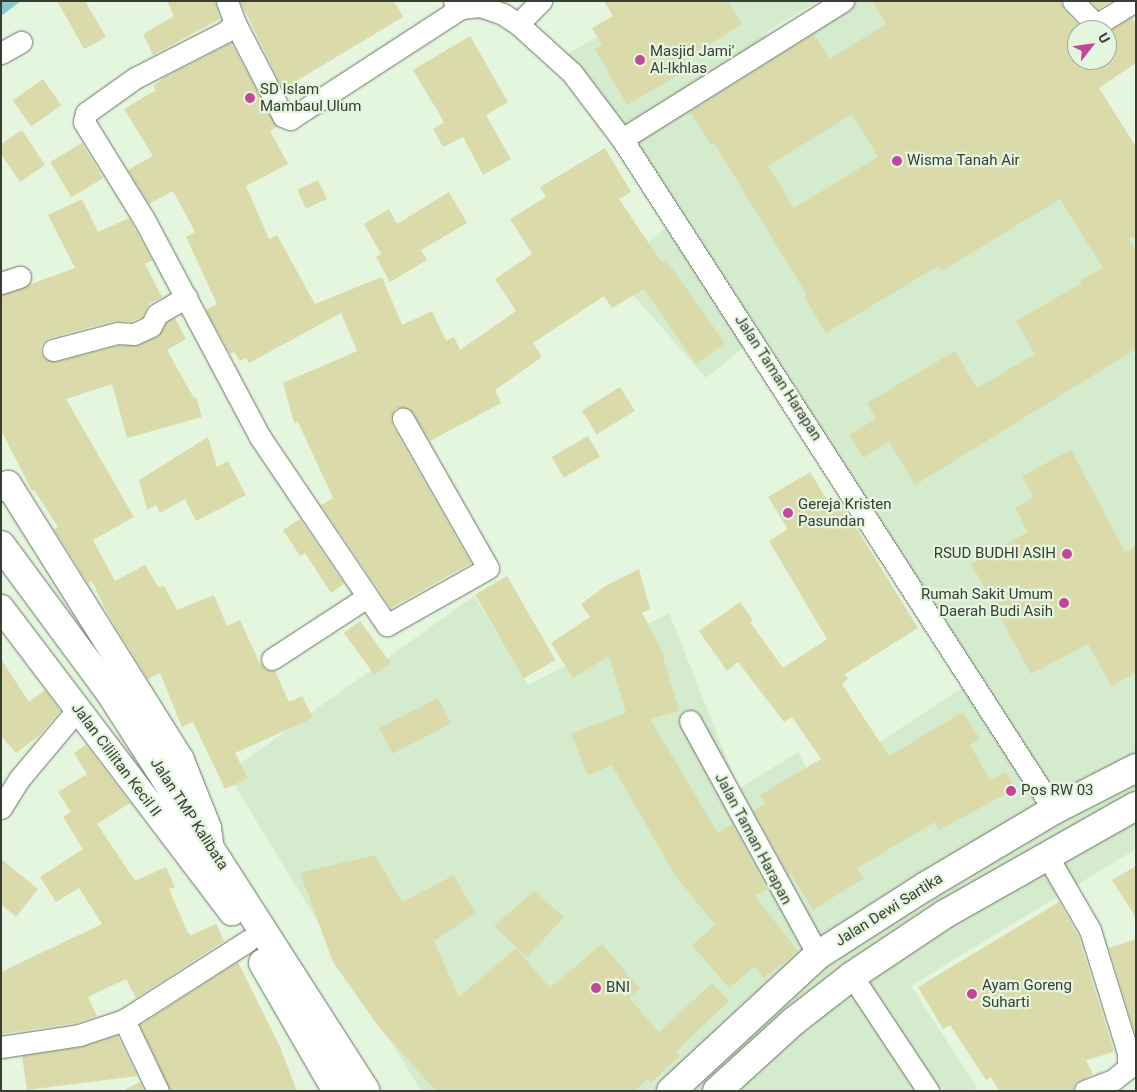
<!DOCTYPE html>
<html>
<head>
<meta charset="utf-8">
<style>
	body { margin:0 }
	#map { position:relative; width:1137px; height:1092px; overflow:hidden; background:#e5f6df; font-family:Roboto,sans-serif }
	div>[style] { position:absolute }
	.built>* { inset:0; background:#d5ebcd }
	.water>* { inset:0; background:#8bc9cc }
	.building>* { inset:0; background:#dbdaaa; transform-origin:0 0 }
	.roads { filter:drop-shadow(0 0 1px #667561) drop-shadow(0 0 1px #667561) }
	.minor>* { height:21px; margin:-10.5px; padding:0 10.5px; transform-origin:10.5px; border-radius:10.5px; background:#fff }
	.tertiary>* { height:26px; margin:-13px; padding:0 13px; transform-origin:13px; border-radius:13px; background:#fff }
	.primary>* { height:28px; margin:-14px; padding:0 14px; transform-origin:14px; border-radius:14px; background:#fff }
	.dots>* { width:14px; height:14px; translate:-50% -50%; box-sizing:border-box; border:2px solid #e5f6df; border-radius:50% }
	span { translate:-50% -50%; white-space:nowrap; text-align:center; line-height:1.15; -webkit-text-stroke:4.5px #e5f6df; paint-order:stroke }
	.poi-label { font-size:15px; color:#373e34 }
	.left { translate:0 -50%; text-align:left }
	.right { translate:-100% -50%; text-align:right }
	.street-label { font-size:15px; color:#373e34 }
	.frame { position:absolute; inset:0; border:2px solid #373e34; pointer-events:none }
	.north { position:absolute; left:1067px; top:20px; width:50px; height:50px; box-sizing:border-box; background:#e5f6df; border:1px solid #9fac9b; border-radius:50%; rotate:60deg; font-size:14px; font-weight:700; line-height:20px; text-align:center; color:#373e34 }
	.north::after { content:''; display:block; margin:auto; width:18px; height:22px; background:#c2479a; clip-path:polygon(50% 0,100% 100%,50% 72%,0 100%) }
</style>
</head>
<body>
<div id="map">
	<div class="built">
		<i style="clip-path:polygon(647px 1px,818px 1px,766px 32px,772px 42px,837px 1px,1008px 1px,1136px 200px,1136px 849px,911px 986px,977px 1087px,973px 1091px,421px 1091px,227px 773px,474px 596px,528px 685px,669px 613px,739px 789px,798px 752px,815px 784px,976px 679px,758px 336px,706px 378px,613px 272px,675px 220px,556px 61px,650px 6px)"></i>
	</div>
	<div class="water">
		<i style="clip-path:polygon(1px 1px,21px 1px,1px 16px)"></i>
	</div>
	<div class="building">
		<i style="clip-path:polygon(57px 1px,85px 1px,106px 37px,84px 49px)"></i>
		<i style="clip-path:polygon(167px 1px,215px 1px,220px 19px,153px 55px,143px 34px,174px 16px)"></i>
		<i style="clip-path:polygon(240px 1px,394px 1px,403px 17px,283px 89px)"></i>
		<i style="clip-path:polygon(604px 1px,728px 1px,742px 24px,680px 63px,684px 72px,627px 105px,595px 49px,602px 45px,592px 28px,613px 16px)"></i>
		<i style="clip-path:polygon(evenodd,873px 1px,1061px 1px,1064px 10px,1083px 30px,1077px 30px,1077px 60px,1107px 60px,1107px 33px,1132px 17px,1136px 24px,1136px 63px,1099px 88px,1136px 147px,1136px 236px,1129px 239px,1136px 251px,1136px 349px,915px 485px,889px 441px,864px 458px,849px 435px,876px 419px,867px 403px,955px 351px,977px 388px,1035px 354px,1016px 321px,1082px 283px,1080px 280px,1103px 268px,1060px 199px,942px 271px,938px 266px,826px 333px,804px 296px,807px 295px,714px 143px,711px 145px,690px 112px,814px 34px,830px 59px,886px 24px,873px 1px,852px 114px,878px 157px,794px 208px,768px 166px,852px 114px)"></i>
		<i style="clip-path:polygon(1091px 1px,1111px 1px,1098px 9px)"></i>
		<i style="clip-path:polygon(470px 36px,508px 102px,486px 115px,511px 159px,483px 175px,463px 137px,443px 147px,433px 129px,444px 122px,413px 70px)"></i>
		<i style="clip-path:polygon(231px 43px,277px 127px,270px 131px,288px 164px,246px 186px,269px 239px,277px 235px,315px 304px,382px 277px,402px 325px,432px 311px,446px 341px,454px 337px,460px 350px,516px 311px,495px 279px,532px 254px,510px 219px,546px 197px,540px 187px,605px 148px,631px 192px,619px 199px,662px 263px,666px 260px,725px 343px,696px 364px,644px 289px,612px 308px,604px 296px,533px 343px,542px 357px,495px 390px,501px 403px,430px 441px,410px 409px,396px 408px,391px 418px,392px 425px,471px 563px,391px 608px,321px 505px,333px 498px,298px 422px,294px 423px,283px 383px,357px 351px,341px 313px,249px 363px,246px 358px,240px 361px,234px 352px,230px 354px,206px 310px,217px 304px,186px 237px,195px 232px,173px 191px,149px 204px,128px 170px,153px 156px,124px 109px,156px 90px,153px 86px,165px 77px)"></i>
		<i style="left:43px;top:79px;width:32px;height:37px;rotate:55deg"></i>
		<i style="clip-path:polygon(22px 130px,45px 165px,20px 182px,1px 154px,1px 144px)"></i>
		<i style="left:82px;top:143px;width:41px;height:37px;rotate:59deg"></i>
		<i style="left:318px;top:180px;width:21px;height:23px;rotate:65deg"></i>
		<i style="clip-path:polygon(449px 192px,467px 223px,421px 250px,427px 260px,390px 282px,376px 257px,381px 254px,364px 224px,389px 209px,397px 224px)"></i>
		<i style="clip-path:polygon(82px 199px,98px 232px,129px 218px,152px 260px,145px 264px,162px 297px,150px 303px,142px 317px,132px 321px,114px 321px,49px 338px,41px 346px,41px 354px,45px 359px,56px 362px,118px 346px,139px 345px,157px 337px,166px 323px,175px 318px,186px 339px,167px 350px,194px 398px,196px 397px,202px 417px,127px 438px,112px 384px,66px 399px,134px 517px,93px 540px,115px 581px,145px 565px,159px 588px,164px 586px,177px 610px,214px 595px,227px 626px,240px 620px,259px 662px,266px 670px,275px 671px,289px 702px,302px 696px,313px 718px,235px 753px,248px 778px,225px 789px,193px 722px,182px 727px,160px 673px,148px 679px,107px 613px,92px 581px,88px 583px,54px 529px,58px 527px,34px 490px,32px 491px,1px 430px,1px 295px,75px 268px,48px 215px)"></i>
		<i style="left:620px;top:387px;width:28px;height:45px;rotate:58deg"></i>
		<i style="left:588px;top:436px;width:24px;height:42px;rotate:60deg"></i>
		<i style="clip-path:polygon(208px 437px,217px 467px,228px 461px,246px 495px,196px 521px,185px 499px,160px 513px,156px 505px,147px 510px,139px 480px)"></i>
		<i style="clip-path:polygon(1071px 450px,1125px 552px,1136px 546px,1136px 673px,1111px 686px,1088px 644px,1031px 674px,971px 563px,1028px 532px,1015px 508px,1034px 497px,1022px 476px)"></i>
		<i style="clip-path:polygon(810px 472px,830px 505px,839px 500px,918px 628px,845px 674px,848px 679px,842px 684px,858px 709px,889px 756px,963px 712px,980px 739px,970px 745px,990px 780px,1006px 772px,1015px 789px,939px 830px,935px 822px,857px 868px,864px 878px,813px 910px,791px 874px,789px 876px,754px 811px,765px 804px,760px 795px,821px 759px,792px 717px,784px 722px,738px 662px,727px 671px,699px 631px,740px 602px,753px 620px,750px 622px,783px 668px,827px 639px,769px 541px,788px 529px,768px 497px)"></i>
		<i style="clip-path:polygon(300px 519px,344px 584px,331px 593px,305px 553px,300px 556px,283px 530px)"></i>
		<i style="clip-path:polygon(639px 569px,650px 609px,642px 613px,661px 649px,679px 711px,650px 719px,718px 833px,732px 824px,767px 889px,755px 896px,798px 951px,764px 978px,755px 966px,729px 988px,692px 945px,715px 925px,675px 875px,612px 765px,588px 775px,571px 734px,626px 713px,609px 656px,573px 678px,551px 643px,590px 617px,581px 604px,607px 585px)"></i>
		<i style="left:507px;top:576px;width:97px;height:37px;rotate:60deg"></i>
		<i style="left:360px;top:621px;width:52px;height:20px;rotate:54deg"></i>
		<i style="clip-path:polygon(1px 659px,29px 702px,45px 690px,60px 711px,40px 735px,16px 753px,1px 736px)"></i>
		<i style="left:438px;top:698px;width:29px;height:66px;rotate:63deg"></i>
		<i style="clip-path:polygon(86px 745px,130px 803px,97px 824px,135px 881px,166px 867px,175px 887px,169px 889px,187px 931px,191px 935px,216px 924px,224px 941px,136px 998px,126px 979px,88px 997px,97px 1016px,76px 1023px,1px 1034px,1px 972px,102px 924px,79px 888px,56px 902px,40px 877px,83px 849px,63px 817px,71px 812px,58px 792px,87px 774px,74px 753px)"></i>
		<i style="clip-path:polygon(375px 855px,402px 902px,454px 875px,475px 913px,434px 941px,459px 997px,516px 948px,550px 988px,602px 944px,640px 989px,629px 998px,659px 1032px,712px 983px,729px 1001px,676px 1051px,680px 1056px,651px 1082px,648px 1079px,634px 1091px,436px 1091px,381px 1030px,333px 962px,300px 873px)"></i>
		<i style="clip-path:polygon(1px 859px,38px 889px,16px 917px,1px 904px)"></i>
		<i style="clip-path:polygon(1136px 866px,1136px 918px,1112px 880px)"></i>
		<i style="clip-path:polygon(534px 891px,564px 917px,527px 957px,494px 926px)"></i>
		<i style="clip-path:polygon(1059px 902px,1078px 935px,1114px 1052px,1086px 1060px,1093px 1074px,1076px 1083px,1073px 1091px,999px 1091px,991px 1077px,986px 1080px,950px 1025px,943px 1029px,918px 987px)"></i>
		<i style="clip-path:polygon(1136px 939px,1136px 1036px,1109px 948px)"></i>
		<i style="clip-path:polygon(238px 962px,280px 1047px,297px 1091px,170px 1091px,140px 1025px)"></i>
		<i style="clip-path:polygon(117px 1035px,137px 1076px,27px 1090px,22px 1056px,81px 1047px)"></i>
		<i style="clip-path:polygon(140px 1082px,144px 1091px,122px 1091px)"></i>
	</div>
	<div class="roads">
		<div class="minor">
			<i style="left:227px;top:1px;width:23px;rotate:70deg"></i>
			<i style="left:235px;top:23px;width:13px;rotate:138deg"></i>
			<i style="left:225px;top:32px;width:101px;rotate:152.9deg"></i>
			<i style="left:135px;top:78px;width:60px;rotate:144.5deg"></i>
			<i style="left:86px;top:113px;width:9px;rotate:103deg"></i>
			<i style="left:84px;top:122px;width:114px;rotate:58.3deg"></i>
			<i style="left:144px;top:219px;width:247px;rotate:62deg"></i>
			<i style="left:260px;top:437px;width:227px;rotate:56deg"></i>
			<i style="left:387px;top:625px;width:116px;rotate:-29.4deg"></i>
			<i style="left:488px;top:568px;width:172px;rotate:-119.7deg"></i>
			<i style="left:454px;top:1px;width:10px;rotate:45deg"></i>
			<i style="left:461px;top:8px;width:19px;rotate:-6deg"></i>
			<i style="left:480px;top:6px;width:24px;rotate:19deg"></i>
			<i style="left:503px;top:14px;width:18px;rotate:34deg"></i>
			<i style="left:518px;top:24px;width:73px;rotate:42.2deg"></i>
			<i style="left:572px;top:73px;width:83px;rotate:52.9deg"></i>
			<i style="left:622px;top:139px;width:798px;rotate:57.23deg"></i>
			<i style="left:1073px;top:1px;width:33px;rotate:46deg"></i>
			<i style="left:1096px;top:25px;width:46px;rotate:-31.6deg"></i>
			<i style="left:235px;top:23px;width:105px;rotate:62.7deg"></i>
			<i style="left:283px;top:116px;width:8px;rotate:23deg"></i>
			<i style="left:290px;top:119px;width:204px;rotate:-33deg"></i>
			<i style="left:518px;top:24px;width:33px;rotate:-45deg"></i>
			<i style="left:1px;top:53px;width:23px;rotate:-29deg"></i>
			<i style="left:622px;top:139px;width:261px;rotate:-32deg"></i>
			<i style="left:1px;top:283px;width:20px;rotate:-18deg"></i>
			<i style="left:53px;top:350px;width:66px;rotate:-14.9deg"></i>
			<i style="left:117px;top:333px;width:17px;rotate:3deg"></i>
			<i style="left:134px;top:334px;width:19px;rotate:-25deg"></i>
			<i style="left:151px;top:326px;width:13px;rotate:-63deg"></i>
			<i style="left:157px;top:314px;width:34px;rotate:-30deg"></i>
			<i style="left:272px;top:659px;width:113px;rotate:-33.1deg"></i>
			<i style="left:690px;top:721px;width:267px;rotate:61.3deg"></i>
			<i style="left:1px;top:808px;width:36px;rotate:-58deg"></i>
			<i style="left:20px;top:778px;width:89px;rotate:-50deg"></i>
			<i style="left:1046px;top:854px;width:88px;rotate:59.9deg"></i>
			<i style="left:1090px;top:930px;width:129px;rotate:72.8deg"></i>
			<i style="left:1128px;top:1053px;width:15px;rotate:90deg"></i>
			<i style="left:1128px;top:1068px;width:19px;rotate:141deg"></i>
			<i style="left:1113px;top:1080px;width:30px;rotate:159deg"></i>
			<i style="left:852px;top:976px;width:138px;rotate:56.5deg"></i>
			<i style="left:124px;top:1020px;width:79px;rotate:64.4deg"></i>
			<i style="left:1px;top:1047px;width:79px;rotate:-8.7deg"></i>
			<i style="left:79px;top:1035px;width:47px;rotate:-18.4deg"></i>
			<i style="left:124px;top:1020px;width:148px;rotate:-32.6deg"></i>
		</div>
		<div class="tertiary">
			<i style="left:1px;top:488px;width:8px;rotate:-30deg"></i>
			<i style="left:8px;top:484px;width:326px;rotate:57.9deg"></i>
			<i style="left:181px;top:760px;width:73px;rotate:68.3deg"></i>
			<i style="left:208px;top:828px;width:14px;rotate:82deg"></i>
			<i style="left:1px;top:608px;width:382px;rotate:52.8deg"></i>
		</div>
		<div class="primary">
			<i style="left:1px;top:545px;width:182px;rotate:53.5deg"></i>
			<i style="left:109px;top:691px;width:475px;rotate:57.3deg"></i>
			<i style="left:263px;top:963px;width:148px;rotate:60deg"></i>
			<i style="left:671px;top:1091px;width:200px;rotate:-42.8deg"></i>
			<i style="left:818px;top:955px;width:128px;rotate:-32.6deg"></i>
			<i style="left:926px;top:886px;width:149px;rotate:-30.7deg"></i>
			<i style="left:1054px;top:810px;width:92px;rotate:-27.1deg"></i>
			<i style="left:717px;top:1091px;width:104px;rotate:-42.3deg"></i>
			<i style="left:794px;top:1021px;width:73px;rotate:-37.8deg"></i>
			<i style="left:852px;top:976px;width:112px;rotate:-33.7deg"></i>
			<i style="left:945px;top:914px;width:219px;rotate:-29.5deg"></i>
		</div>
	</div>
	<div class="dots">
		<i style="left:640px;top:60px;background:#c2479a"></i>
		<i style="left:250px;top:98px;background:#c2479a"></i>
		<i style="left:897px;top:161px;background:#c2479a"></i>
		<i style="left:788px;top:513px;background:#c2479a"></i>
		<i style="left:1067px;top:554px;background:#c2479a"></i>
		<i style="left:1064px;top:603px;background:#c2479a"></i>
		<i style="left:1011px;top:791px;background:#c2479a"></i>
		<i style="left:596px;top:988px;background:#c2479a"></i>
		<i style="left:972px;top:994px;background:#c2479a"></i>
	</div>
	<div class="poi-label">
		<span class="left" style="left:650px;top:60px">Masjid Jami'<br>Al-Ikhlas</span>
		<span class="left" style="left:260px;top:98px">SD Islam<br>Mambaul Ulum</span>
		<span class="left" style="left:907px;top:161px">Wisma Tanah Air</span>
		<span class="left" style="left:798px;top:513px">Gereja Kristen<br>Pasundan</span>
		<span class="right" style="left:1056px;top:554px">RSUD BUDHI ASIH</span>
		<span class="right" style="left:1053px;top:603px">Rumah Sakit Umum<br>Daerah Budi Asih</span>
		<span class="left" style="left:1021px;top:791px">Pos RW 03</span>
		<span class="left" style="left:982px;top:994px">Ayam Goreng<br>Suharti</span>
		<span class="left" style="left:606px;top:988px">BNI</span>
	</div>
	<div class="street-label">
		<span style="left:778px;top:378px;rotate:57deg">Jalan Taman Harapan</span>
		<span style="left:116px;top:760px;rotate:53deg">Jalan Cililitan Kecil II</span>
		<span style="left:189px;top:814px;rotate:57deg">Jalan TMP Kalibata</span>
		<span style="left:753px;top:839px;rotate:62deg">Jalan Taman Harapan</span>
		<span style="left:889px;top:910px;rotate:-32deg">Jalan Dewi Sartika</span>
	</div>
	<div class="frame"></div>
	<div class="north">U</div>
</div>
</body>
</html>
